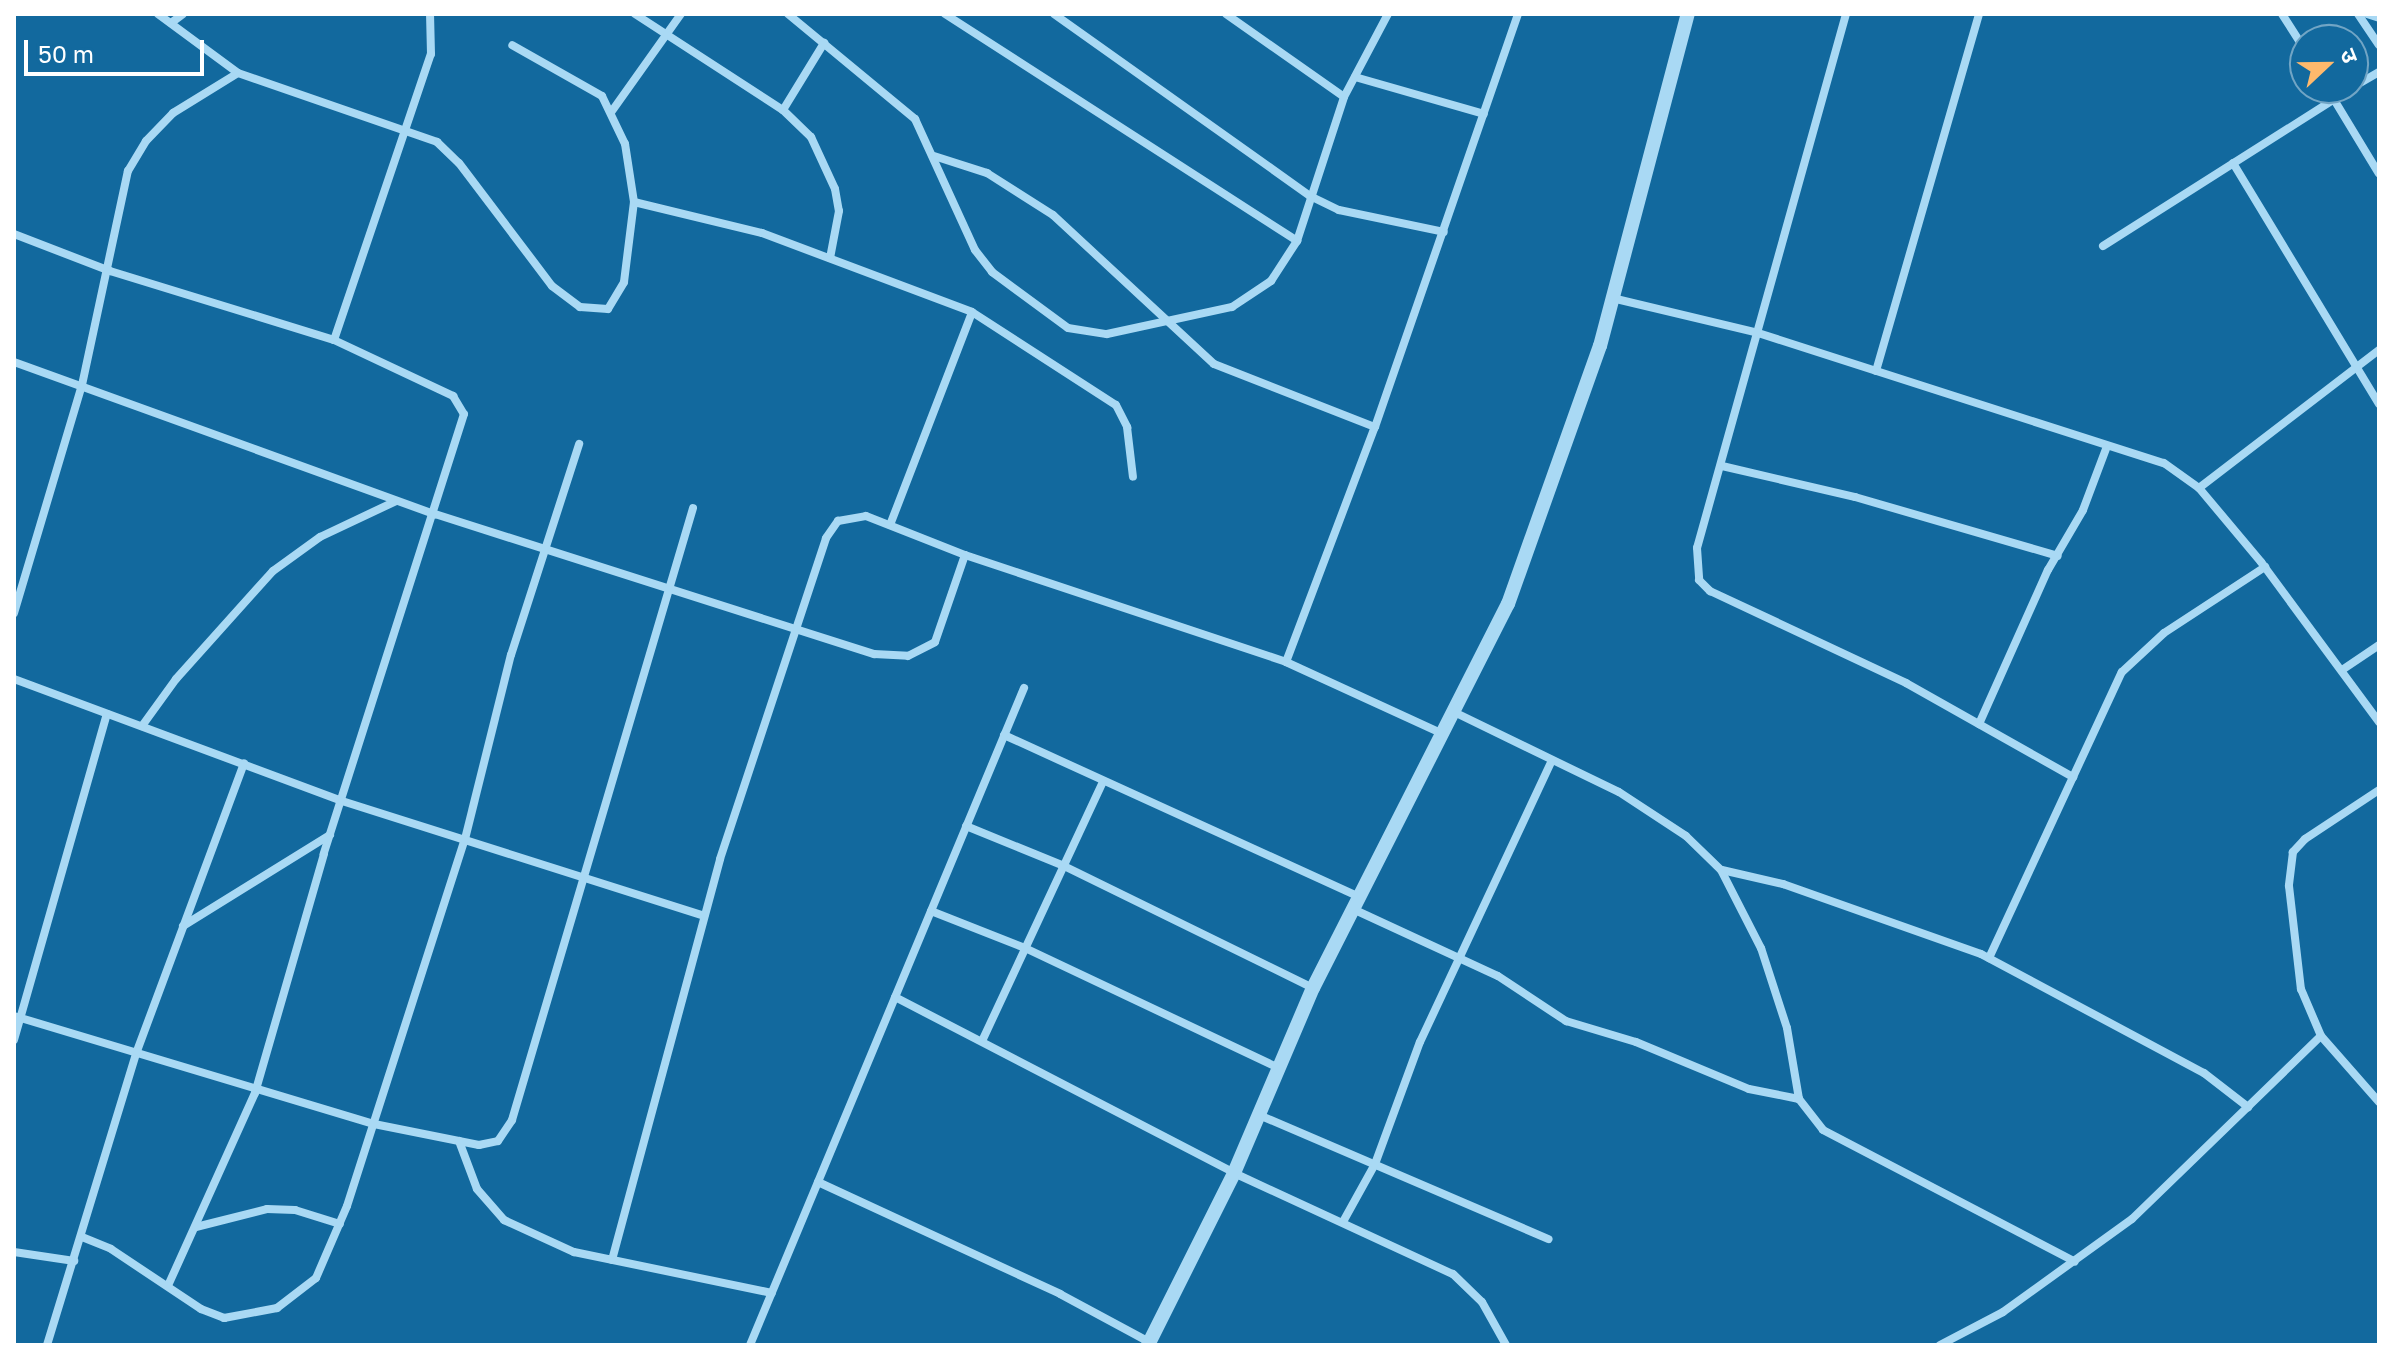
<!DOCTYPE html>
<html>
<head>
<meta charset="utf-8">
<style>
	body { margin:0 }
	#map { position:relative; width:2393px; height:1359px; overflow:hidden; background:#12699e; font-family:"Golos Text","Noto Sans Devanagari",sans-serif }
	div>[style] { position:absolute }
	.minor>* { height:8px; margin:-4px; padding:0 4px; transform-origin:4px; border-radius:4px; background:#a9d9f4 }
	.tertiary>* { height:14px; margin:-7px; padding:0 7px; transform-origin:7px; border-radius:7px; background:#a9d9f4 }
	span { translate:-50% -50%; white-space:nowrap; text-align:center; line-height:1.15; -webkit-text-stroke:6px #12699e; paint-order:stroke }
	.frame { position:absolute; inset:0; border:16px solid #fff; pointer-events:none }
	.north { position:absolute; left:2289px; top:24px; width:80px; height:80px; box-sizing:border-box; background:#12699e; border:2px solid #71a5c5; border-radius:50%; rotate:68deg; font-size:22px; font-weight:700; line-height:32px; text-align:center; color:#fff }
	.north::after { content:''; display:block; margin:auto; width:28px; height:36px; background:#ffb96c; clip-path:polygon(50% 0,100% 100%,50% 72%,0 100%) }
	.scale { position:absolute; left:24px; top:40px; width:180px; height:36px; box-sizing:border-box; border:4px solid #fff; border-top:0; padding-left:10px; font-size:24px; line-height:28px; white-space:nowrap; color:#fff; -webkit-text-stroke:6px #12699e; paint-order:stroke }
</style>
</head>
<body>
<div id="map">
	<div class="minor">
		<i style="left:158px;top:14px;width:99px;rotate:36.4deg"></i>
		<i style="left:238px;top:73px;width:211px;rotate:19.1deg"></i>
		<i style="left:437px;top:142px;width:30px;rotate:44deg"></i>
		<i style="left:459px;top:163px;width:154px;rotate:52.9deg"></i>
		<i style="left:552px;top:286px;width:35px;rotate:37deg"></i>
		<i style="left:580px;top:307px;width:28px;rotate:4deg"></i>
		<i style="left:608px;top:309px;width:31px;rotate:-59deg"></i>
		<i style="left:624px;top:282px;width:81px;rotate:-82.9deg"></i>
		<i style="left:634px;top:202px;width:59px;rotate:-98.8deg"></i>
		<i style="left:625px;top:144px;width:53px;rotate:-115.6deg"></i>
		<i style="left:602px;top:96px;width:103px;rotate:-150.5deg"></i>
		<i style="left:635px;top:14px;width:176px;rotate:33deg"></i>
		<i style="left:783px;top:110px;width:39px;rotate:44deg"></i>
		<i style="left:811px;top:137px;width:57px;rotate:65.2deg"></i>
		<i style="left:835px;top:189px;width:22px;rotate:80deg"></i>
		<i style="left:839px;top:211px;width:48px;rotate:100.8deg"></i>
		<i style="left:788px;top:14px;width:165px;rotate:39.6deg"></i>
		<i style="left:915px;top:119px;width:144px;rotate:65.4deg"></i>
		<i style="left:975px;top:250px;width:28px;rotate:52deg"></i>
		<i style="left:992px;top:272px;width:94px;rotate:36.4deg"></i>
		<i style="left:1068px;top:328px;width:39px;rotate:9deg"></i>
		<i style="left:1107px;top:334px;width:128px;rotate:-12.2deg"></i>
		<i style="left:1232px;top:307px;width:47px;rotate:-33.7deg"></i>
		<i style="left:1271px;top:281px;width:48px;rotate:-57deg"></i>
		<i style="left:1297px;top:241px;width:151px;rotate:-71.9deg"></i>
		<i style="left:1344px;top:97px;width:94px;rotate:-62.1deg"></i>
		<i style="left:945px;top:14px;width:419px;rotate:32.8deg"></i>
		<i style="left:1054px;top:14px;width:314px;rotate:35.4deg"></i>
		<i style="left:1310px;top:196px;width:32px;rotate:26deg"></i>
		<i style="left:1339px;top:210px;width:107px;rotate:11.8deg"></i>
		<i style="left:1226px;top:14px;width:144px;rotate:35.1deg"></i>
		<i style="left:1846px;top:14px;width:554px;rotate:105.59deg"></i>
		<i style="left:1697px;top:548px;width:32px;rotate:86deg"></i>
		<i style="left:1699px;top:580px;width:16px;rotate:45deg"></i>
		<i style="left:1710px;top:591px;width:217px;rotate:25.1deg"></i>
		<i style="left:1906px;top:683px;width:192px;rotate:29.4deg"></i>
		<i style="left:2282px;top:14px;width:43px;rotate:57.4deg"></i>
		<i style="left:2358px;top:14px;width:37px;rotate:56deg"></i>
		<i style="left:2367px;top:14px;width:13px;rotate:18deg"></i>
		<i style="left:171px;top:23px;width:15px;rotate:-37deg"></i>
		<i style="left:1355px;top:77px;width:134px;rotate:16deg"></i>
		<i style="left:2353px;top:87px;width:30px;rotate:-30deg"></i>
		<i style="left:2327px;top:88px;width:100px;rotate:58.8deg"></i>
		<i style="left:783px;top:110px;width:79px;rotate:-58.5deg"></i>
		<i style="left:612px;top:111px;width:119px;rotate:-54.6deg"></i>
		<i style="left:934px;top:156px;width:56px;rotate:17.8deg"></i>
		<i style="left:987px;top:173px;width:78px;rotate:32.5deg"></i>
		<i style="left:1053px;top:215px;width:219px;rotate:42.8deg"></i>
		<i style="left:1214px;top:364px;width:173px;rotate:21.4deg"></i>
		<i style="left:2233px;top:163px;width:282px;rotate:58.8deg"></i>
		<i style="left:634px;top:202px;width:132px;rotate:13.6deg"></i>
		<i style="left:762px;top:233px;width:224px;rotate:20.6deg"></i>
		<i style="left:972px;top:312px;width:171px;rotate:32.9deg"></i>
		<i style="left:1116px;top:405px;width:25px;rotate:63deg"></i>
		<i style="left:1127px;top:427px;width:50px;rotate:83.2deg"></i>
		<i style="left:14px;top:234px;width:103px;rotate:21.1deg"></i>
		<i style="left:110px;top:271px;width:234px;rotate:17.1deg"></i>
		<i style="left:334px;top:340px;width:132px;rotate:25.2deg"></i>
		<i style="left:453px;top:396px;width:21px;rotate:59deg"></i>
		<i style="left:464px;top:414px;width:462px;rotate:107.7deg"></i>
		<i style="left:324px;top:854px;width:249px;rotate:106.1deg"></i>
		<i style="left:255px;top:1093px;width:212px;rotate:114.3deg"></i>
		<i style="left:2103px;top:246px;width:295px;rotate:-32.4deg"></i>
		<i style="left:1612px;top:298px;width:147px;rotate:13.4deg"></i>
		<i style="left:1755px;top:332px;width:429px;rotate:17.8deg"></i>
		<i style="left:2164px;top:463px;width:43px;rotate:35.5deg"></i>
		<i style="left:2199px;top:488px;width:97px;rotate:50deg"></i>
		<i style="left:2261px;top:562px;width:199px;rotate:53.6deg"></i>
		<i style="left:334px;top:340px;width:302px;rotate:-71.3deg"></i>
		<i style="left:431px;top:54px;width:40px;rotate:-91.4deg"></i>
		<i style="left:14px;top:362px;width:448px;rotate:19.9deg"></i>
		<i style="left:435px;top:514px;width:461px;rotate:17.7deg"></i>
		<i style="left:874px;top:654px;width:34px;rotate:3deg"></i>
		<i style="left:908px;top:656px;width:30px;rotate:-27deg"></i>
		<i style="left:935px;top:642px;width:92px;rotate:-71deg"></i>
		<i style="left:1876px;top:371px;width:372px;rotate:-73.9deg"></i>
		<i style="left:1722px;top:466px;width:137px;rotate:13.1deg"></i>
		<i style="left:1855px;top:497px;width:211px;rotate:16.2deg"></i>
		<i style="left:2199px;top:488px;width:227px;rotate:-37.5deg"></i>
		<i style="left:890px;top:525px;width:228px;rotate:-68.9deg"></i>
		<i style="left:14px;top:613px;width:238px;rotate:-73.4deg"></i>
		<i style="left:82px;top:385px;width:219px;rotate:-77.9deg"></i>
		<i style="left:128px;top:171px;width:35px;rotate:-59deg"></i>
		<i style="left:146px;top:141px;width:39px;rotate:-46deg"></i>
		<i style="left:173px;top:113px;width:76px;rotate:-31.6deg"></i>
		<i style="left:1286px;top:662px;width:251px;rotate:-69.3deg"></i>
		<i style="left:1375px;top:427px;width:437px;rotate:-70.9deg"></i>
		<i style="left:2342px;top:670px;width:45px;rotate:-34deg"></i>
		<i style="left:14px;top:679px;width:350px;rotate:20.4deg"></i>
		<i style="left:342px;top:801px;width:380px;rotate:17.6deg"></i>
		<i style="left:1454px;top:712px;width:183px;rotate:25.9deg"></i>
		<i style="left:1619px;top:792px;width:80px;rotate:33.3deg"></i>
		<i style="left:1686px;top:836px;width:49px;rotate:44.2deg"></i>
		<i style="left:1721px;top:870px;width:88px;rotate:62.9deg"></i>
		<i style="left:1761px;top:948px;width:84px;rotate:72deg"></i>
		<i style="left:1787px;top:1028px;width:72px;rotate:80.4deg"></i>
		<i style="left:1799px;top:1099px;width:39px;rotate:52deg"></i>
		<i style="left:1823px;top:1130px;width:284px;rotate:27.6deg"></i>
		<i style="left:1979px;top:724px;width:169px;rotate:-65.9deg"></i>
		<i style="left:2048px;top:570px;width:69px;rotate:-59.7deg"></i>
		<i style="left:2083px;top:510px;width:68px;rotate:-69.4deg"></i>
		<i style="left:142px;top:726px;width:58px;rotate:-54.1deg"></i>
		<i style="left:176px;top:679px;width:145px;rotate:-48.1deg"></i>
		<i style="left:273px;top:571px;width:58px;rotate:-35.9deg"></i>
		<i style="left:320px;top:537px;width:84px;rotate:-25.3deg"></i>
		<i style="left:1004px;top:735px;width:391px;rotate:24.5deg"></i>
		<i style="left:2379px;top:790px;width:89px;rotate:146.5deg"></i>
		<i style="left:2305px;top:839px;width:18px;rotate:133deg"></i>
		<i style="left:2293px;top:852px;width:34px;rotate:97deg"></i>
		<i style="left:2289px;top:886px;width:104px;rotate:83.4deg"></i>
		<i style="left:2301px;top:989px;width:51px;rotate:66.9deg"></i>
		<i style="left:2321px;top:1036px;width:88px;rotate:48.7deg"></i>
		<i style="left:966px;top:826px;width:106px;rotate:22.2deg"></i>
		<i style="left:1064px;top:866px;width:277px;rotate:26.1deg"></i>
		<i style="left:1722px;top:870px;width:63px;rotate:12.9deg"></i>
		<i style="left:1783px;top:884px;width:210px;rotate:19.5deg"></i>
		<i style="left:1981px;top:954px;width:253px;rotate:28.1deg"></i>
		<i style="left:2204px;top:1073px;width:56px;rotate:37.7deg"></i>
		<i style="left:1355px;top:910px;width:157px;rotate:24.8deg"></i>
		<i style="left:1498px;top:976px;width:82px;rotate:33.5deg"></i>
		<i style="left:1566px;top:1021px;width:73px;rotate:16.7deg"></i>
		<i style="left:1636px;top:1042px;width:122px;rotate:22.6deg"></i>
		<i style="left:1749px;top:1089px;width:51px;rotate:11.3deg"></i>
		<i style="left:931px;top:911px;width:101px;rotate:21.5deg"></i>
		<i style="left:1025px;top:948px;width:281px;rotate:25.3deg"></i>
		<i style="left:183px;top:926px;width:173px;rotate:-31.8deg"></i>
		<i style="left:1989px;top:958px;width:315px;rotate:-65.1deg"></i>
		<i style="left:2122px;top:672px;width:57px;rotate:-42.9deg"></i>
		<i style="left:2164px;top:633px;width:121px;rotate:-33.2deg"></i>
		<i style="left:895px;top:997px;width:382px;rotate:27.4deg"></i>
		<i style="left:1234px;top:1173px;width:241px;rotate:24.8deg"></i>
		<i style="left:1453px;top:1274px;width:40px;rotate:44deg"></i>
		<i style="left:1482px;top:1302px;width:49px;rotate:60.8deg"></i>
		<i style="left:14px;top:1016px;width:376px;rotate:16.7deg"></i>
		<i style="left:374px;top:1124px;width:107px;rotate:11.3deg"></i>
		<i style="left:479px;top:1145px;width:19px;rotate:-12deg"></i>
		<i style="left:498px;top:1141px;width:25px;rotate:-56deg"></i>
		<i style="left:512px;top:1120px;width:638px;rotate:-73.52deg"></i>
		<i style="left:983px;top:1039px;width:284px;rotate:-65deg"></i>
		<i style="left:14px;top:1040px;width:339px;rotate:-74.1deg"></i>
		<i style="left:1259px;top:1115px;width:315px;rotate:23.2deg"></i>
		<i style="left:459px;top:1141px;width:51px;rotate:69.4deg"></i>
		<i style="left:477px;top:1189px;width:41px;rotate:48.9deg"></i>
		<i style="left:504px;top:1220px;width:77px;rotate:24.6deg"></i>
		<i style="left:574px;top:1252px;width:202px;rotate:11.7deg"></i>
		<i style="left:818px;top:1182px;width:267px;rotate:24.8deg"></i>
		<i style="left:1060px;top:1294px;width:101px;rotate:28.3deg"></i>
		<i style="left:1344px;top:1220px;width:64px;rotate:-61deg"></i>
		<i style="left:1375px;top:1164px;width:130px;rotate:-69.8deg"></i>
		<i style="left:1420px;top:1042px;width:311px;rotate:-64.9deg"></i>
		<i style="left:196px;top:1227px;width:73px;rotate:-14.2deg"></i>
		<i style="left:267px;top:1209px;width:28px;rotate:2deg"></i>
		<i style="left:295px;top:1210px;width:47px;rotate:17.3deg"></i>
		<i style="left:82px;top:1237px;width:31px;rotate:22deg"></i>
		<i style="left:111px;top:1249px;width:108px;rotate:33.7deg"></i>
		<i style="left:201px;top:1309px;width:25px;rotate:21deg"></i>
		<i style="left:224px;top:1318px;width:54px;rotate:-10.7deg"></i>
		<i style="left:277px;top:1308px;width:49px;rotate:-37.6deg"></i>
		<i style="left:316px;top:1278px;width:78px;rotate:-66.7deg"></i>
		<i style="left:347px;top:1206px;width:386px;rotate:-72.2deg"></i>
		<i style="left:465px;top:839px;width:190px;rotate:-76deg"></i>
		<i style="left:511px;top:655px;width:222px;rotate:-72.1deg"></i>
		<i style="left:14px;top:1252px;width:61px;rotate:8.5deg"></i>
		<i style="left:612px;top:1260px;width:415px;rotate:-74.9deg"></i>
		<i style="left:720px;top:859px;width:338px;rotate:-71.7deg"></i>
		<i style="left:826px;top:538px;width:21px;rotate:-55deg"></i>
		<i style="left:838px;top:521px;width:28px;rotate:-10deg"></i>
		<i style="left:866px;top:516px;width:106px;rotate:21.5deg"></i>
		<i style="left:965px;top:555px;width:338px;rotate:18.4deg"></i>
		<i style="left:1286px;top:662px;width:173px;rotate:24.6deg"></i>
		<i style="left:47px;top:1345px;width:307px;rotate:-73deg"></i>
		<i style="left:137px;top:1051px;width:307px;rotate:-69.6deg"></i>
		<i style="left:750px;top:1345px;width:712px;rotate:-67.36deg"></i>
		<i style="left:1940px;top:1345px;width:71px;rotate:-27.6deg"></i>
		<i style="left:2003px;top:1312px;width:159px;rotate:-35.8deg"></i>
		<i style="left:2132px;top:1219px;width:263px;rotate:-44.1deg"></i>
	</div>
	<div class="tertiary">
		<i style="left:1148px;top:1345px;width:192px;rotate:-63.4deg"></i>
		<i style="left:1234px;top:1173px;width:201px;rotate:-66.9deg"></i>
		<i style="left:1313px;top:988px;width:431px;rotate:-63.1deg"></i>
		<i style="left:1508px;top:604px;width:274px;rotate:-70.4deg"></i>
		<i style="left:1600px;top:346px;width:343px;rotate:-75.2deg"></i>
	</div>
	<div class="frame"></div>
	<div class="north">उ</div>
	<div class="scale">50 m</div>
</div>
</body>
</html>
